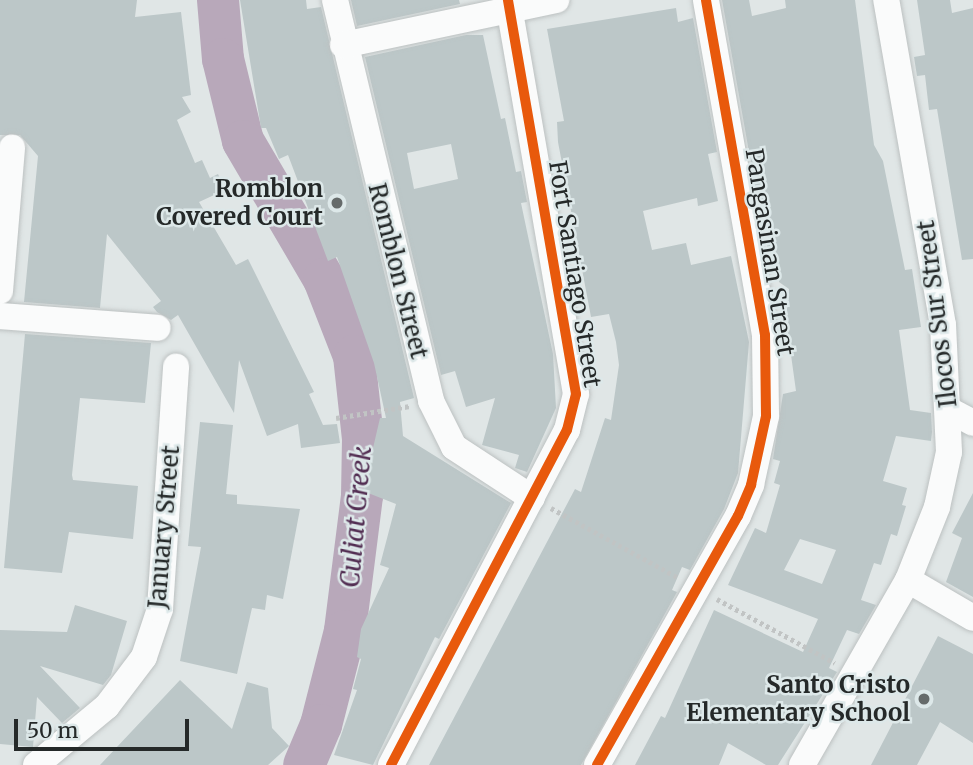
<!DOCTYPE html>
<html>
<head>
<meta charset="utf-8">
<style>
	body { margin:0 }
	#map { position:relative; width:973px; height:765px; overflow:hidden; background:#e0e6e6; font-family:Merriweather,serif }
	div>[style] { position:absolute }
	.river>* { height:42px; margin:-21px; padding:0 21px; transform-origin:21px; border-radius:21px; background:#b8a8ba }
	.building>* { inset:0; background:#bcc7c8 }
	.path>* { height:4.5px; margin-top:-2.25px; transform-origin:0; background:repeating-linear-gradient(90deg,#c1c4c4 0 3.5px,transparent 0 7px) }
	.roads { filter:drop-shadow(0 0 2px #bcc1c1) drop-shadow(0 0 2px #bcc1c1) }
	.minor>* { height:26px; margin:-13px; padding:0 13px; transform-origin:13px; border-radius:13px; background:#fafbfb }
	.cycleway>* { height:10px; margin:-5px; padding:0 5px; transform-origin:5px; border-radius:5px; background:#e8590c }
	.dots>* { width:19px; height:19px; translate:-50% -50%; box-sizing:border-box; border:4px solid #dde8e9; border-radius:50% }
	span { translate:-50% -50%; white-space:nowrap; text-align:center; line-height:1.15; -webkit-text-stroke:5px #dde8e9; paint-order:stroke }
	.poi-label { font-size:24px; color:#252929; font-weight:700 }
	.right { translate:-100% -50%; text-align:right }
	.street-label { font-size:24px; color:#252929 }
	.water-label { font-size:26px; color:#522d52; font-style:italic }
	.scale { position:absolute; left:14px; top:719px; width:175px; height:32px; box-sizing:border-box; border:4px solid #252929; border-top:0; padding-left:9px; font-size:21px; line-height:24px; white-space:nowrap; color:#252929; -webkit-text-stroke:5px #dde8e9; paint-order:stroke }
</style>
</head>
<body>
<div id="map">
	<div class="river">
		<i style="left:218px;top:0;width:59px;rotate:85.2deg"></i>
		<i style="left:223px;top:59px;width:84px;rotate:76.3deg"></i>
		<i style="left:243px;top:141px;width:160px;rotate:59.6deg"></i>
		<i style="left:324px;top:279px;width:83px;rotate:68.7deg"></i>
		<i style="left:354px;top:356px;width:83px;rotate:83.8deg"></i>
		<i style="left:363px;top:439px;width:57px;rotate:91deg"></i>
		<i style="left:362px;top:496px;width:136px;rotate:97.2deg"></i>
		<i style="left:345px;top:631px;width:97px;rotate:104.3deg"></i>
		<i style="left:321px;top:725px;width:43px;rotate:113deg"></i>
	</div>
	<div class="building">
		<i style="clip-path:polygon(0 0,137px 0,135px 17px,181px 12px,191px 95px,182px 97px,191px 112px,177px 120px,195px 163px,202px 160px,210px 178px,218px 174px,225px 190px,199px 202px,236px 265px,248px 259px,314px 392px,309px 394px,323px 425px,337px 424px,340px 443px,301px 448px,298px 424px,267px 436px,239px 360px,234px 413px,178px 315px,171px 320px,157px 312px,153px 307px,161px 301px,107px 234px,100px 308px,24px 302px,38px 156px,20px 135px,0 135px)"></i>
		<i style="clip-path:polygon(240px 0,306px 0,307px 9px,321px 7px,414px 398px,400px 402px,403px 436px,511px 503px,439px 639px,435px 637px,373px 765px,334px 755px,357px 690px,353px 689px,361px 659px,357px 657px,361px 629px,389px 568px,380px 565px,396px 504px,363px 491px,380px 418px,386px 418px,374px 363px,337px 257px,328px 261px,288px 155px,279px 159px,266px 128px,261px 128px)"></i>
		<i style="clip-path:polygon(351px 0,459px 0,460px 4px,357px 26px)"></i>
		<i style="clip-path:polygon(evenodd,722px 0,749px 0,752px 16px,786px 8px,785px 0,855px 0,874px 145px,883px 161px,905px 270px,912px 269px,921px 327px,899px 330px,910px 410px,931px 413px,932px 432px,931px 441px,896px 436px,883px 481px,907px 488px,902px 505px,906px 506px,897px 536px,891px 534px,881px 565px,874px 563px,861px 600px,876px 605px,859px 634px,847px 630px,829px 668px,837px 672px,778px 765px,766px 765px,728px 743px,719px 765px,635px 765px,661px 716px,665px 718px,714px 610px,803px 652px,818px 619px,728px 585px,755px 528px,766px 533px,780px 485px,774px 483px,780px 461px,773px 459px,783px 394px,796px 391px,786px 319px,789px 289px,779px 282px,774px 248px,768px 250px,760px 214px,722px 0,800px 539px,836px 550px,822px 584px,784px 570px,800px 539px)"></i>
		<i style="clip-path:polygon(917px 0,950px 0,952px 13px,973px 8px,973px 259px,962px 260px,937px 109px,929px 110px,925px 75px,917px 76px,914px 57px,925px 55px)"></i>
		<i style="clip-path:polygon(676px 8px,678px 22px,693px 18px,717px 152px,708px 154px,718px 201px,698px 206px,697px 198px,643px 211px,652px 250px,686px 243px,691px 265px,731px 256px,749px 342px,738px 473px,724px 509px,690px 570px,682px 567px,672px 590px,677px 592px,581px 765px,429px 765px,575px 489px,581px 492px,605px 418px,611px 420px,619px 365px,616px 342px,609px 314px,591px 317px,558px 142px,557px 122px,564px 121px,547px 29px)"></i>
		<i style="clip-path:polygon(evenodd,466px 35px,483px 35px,501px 119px,505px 118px,516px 172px,521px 171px,527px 202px,521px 203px,553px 354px,556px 408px,527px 472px,515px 468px,519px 455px,482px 445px,495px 398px,466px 407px,455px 371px,441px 375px,365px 57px,466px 35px,451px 144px,458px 179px,414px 189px,407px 153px,451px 144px)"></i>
		<i style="clip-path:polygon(25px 334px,151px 343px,145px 403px,80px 398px,72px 475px,73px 480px,138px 486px,133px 539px,69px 532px,62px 573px,4px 568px)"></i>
		<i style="clip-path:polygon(200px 422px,233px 425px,226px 494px,237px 495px,237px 504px,300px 509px,283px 599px,267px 595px,265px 610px,252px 608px,237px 674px,180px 661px,201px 547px,188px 546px)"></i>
		<i style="clip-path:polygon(973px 493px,973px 597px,946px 582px,962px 538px,952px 533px)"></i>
		<i style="clip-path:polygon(75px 605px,127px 621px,111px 675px,103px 685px,40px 666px,80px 708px,62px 723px,37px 697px,33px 747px,0 744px,0 630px,67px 632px)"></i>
		<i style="clip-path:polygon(938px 636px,973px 654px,973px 743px,940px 722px,917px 765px,871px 765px)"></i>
		<i style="clip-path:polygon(180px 680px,232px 729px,247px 682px,268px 688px,272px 728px,289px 746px,268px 765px,100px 765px)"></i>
	</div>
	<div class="path">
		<i style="left:336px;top:418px;width:75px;rotate:-9.2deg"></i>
		<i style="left:551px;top:508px;width:146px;rotate:28.7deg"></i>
		<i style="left:717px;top:599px;width:134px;rotate:28.5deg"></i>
	</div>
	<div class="roads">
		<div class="minor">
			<i style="left:335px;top:0;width:412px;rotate:76.5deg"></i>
			<i style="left:431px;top:401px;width:51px;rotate:63.4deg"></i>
			<i style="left:454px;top:447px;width:93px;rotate:33.2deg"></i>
			<i style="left:343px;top:45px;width:218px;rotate:-11.9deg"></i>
			<i style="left:0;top:291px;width:144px;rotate:-85.2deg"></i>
			<i style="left:0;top:316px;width:158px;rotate:4.3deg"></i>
			<i style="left:949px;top:410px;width:27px;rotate:28deg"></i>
			<i style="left:908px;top:580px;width:75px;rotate:30.3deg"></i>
			<i style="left:36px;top:765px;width:92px;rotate:-39.7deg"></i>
			<i style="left:107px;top:706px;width:61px;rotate:-52.9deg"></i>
			<i style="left:144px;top:657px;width:51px;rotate:-71.6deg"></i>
			<i style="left:160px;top:609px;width:243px;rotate:-86.2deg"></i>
			<i style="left:391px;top:765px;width:378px;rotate:-62.3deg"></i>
			<i style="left:567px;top:430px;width:37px;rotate:-76deg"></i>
			<i style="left:576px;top:394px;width:400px;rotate:-99.8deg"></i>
			<i style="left:597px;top:765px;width:286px;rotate:-60.5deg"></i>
			<i style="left:738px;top:516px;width:34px;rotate:-67deg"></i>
			<i style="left:751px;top:485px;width:71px;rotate:-77.7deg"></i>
			<i style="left:766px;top:416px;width:81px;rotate:-90.7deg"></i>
			<i style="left:765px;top:335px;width:340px;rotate:-100deg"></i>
			<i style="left:802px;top:765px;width:213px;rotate:-60.2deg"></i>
			<i style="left:908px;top:580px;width:79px;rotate:-68.3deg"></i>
			<i style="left:937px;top:507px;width:56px;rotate:-77.7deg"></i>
			<i style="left:949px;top:452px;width:127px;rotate:-92.7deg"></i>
			<i style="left:943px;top:325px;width:330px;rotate:-99.9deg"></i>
		</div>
	</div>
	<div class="cycleway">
		<i style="left:391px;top:765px;width:378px;rotate:-62.3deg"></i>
		<i style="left:567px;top:430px;width:37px;rotate:-76deg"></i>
		<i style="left:576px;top:394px;width:400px;rotate:-99.8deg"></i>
		<i style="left:597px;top:765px;width:286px;rotate:-60.5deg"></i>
		<i style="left:738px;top:516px;width:34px;rotate:-67deg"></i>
		<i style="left:751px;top:485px;width:71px;rotate:-77.7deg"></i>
		<i style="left:766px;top:416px;width:81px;rotate:-90.7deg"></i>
		<i style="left:765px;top:335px;width:340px;rotate:-100deg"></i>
	</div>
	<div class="dots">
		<i style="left:337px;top:203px;background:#666b6b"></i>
		<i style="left:924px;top:699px;background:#666b6b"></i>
	</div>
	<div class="poi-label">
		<span class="right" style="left:323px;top:203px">Romblon<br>Covered Court</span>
		<span class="right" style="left:910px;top:699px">Santo Cristo<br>Elementary School</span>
	</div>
	<div class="street-label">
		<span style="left:770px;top:252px;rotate:81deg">Pangasinan Street</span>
		<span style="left:398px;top:271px;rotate:76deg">Romblon Street</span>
		<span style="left:575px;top:274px;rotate:81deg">Fort Santiago Street</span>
		<span style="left:937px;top:314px;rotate:-97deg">Ilocos Sur Street</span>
		<span style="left:164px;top:527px;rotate:-85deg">January Street</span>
	</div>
	<div class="water-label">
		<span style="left:356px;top:517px;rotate:-85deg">Culiat Creek</span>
	</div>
	<div class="scale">50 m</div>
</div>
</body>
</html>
